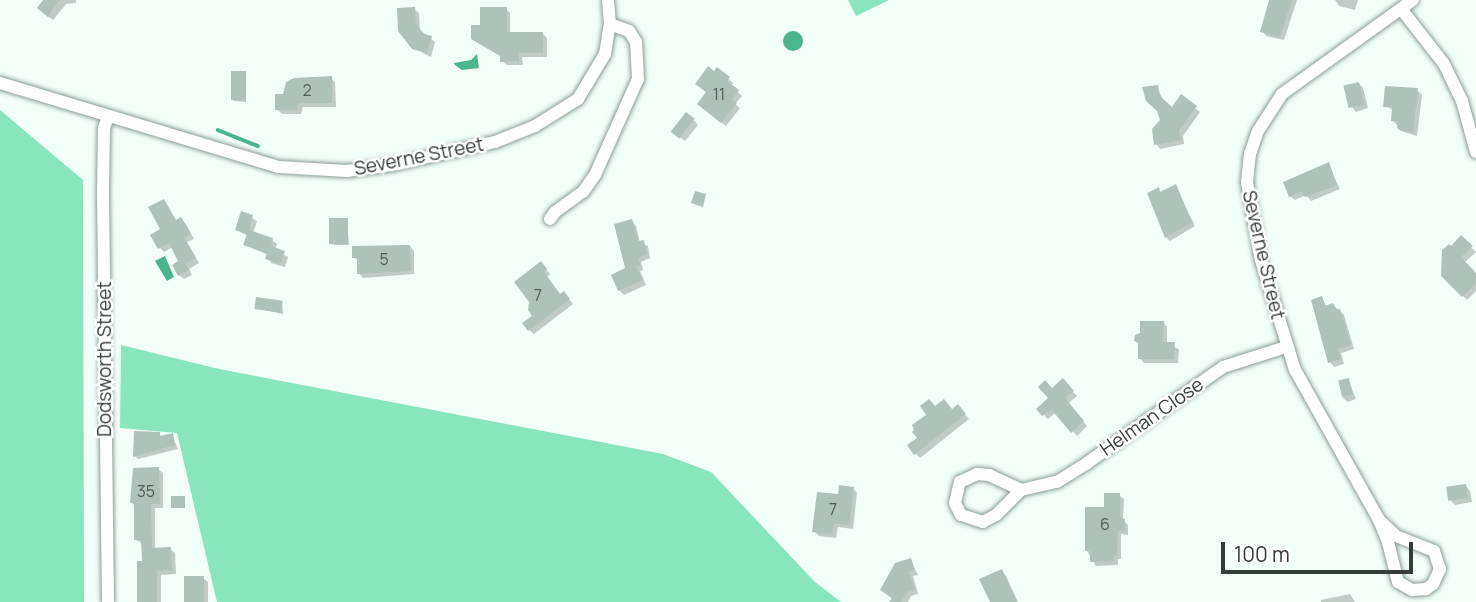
<!DOCTYPE html>
<html>
<head>
<meta charset="utf-8">
<style>
	body { margin:0 }
	#map { position:relative; width:1476px; height:602px; overflow:hidden; background:#f2fef8; font-family:Manrope,sans-serif }
	div>[style] { position:absolute }
	.green>* { inset:0; background:#88e5bc }
	.water>* { inset:0; background:#4bb58b }
	.round { border-radius:50% }
	.shadow>* { inset:0; background:#0003 }
	.stream>* { height:3.5px; margin:-1.75px; padding:0 1.75px; transform-origin:1.75px; border-radius:1.75px; background:#4bb58b }
	.building>* { inset:0; background:#aec2b8; transform-origin:0 0 }
	.roads { filter:drop-shadow(0 0 2px #8b9e95) drop-shadow(0 0 2px #8b9e95) }
	.minor>* { height:12px; margin:-6px; padding:0 6px; transform-origin:6px; border-radius:6px; background:#fff }
	span { translate:-50% -50%; white-space:nowrap; text-align:center; line-height:1.15; -webkit-text-stroke:5px #fff; paint-order:stroke }
	.number-label { font-size:16px; color:#535e59 }
	.number-label span { -webkit-text-stroke-width:0 }
	.street-label { font-size:19px; color:#353d39 }
	.scale { position:absolute; left:1221px; top:542px; width:192px; height:32px; box-sizing:border-box; border:4px solid #353d39; border-top:0; padding-left:9px; font-size:21px; line-height:24px; white-space:nowrap; color:#353d39; -webkit-text-stroke:5px #fff; paint-order:stroke }
</style>
</head>
<body>
<div id="map">
	<div class="green">
		<i style="clip-path:polygon(848px 0,889px 0,856px 16px)"></i>
		<i style="clip-path:polygon(0 110px,83px 180px,84px 602px,0 602px)"></i>
		<i style="clip-path:polygon(121px 345px,219px 369px,663px 454px,711px 472px,815px 582px,841px 602px,217px 602px,177px 433px,120px 428px)"></i>
	</div>
	<div class="water">
		<i class="round" style="left:783px;top:31px;width:20px;height:20px"></i>
		<i style="clip-path:polygon(477px 54px,479px 68px,462px 70px,455px 65px,454px 63px,471px 60px)"></i>
		<i style="clip-path:polygon(165px 256px,174px 277px,167px 281px,155px 261px)"></i>
	</div>
	<div class="shadow">
		<i style="clip-path:polygon(45px 0,76px 0,76px 3px,66px 4px,53px 20px,43px 13px)"></i>
		<i style="clip-path:polygon(1271px 0,1297px 0,1284px 40px,1266px 36px,1262px 31px)"></i>
		<i style="clip-path:polygon(1335px 0,1358px 0,1355px 10px,1339px 6px)"></i>
		<i style="clip-path:polygon(414px 9px,419px 13px,420px 30px,435px 42px,431px 57px,413px 48px)"></i>
		<i style="clip-path:polygon(506px 9px,510px 13px,510px 34px,542px 33px,547px 38px,547px 57px,522px 57px,523px 65px,507px 65px,502px 61px,509px 59px,482px 27px)"></i>
		<i style="clip-path:polygon(717px 70px,733px 83px,731px 86px,742px 96px,735px 104px,740px 108px,726px 126px,703px 108px)"></i>
		<i style="clip-path:polygon(245px 73px,246px 102px,234px 101px,232px 99px)"></i>
		<i style="clip-path:polygon(331px 78px,335px 82px,336px 107px,303px 107px,301px 114px,282px 114px,277px 109px,284px 96px)"></i>
		<i style="clip-path:polygon(1359px 84px,1363px 88px,1368px 108px,1356px 112px,1352px 107px)"></i>
		<i style="clip-path:polygon(1157px 87px,1164px 102px,1172px 110px,1181px 97px,1200px 112px,1183px 136px,1184px 144px,1160px 149px,1156px 144px,1161px 121px)"></i>
		<i style="clip-path:polygon(1417px 90px,1422px 95px,1417px 136px,1404px 132px,1393px 121px,1393px 110px,1385px 106px)"></i>
		<i style="clip-path:polygon(694px 120px,698px 125px,685px 141px,677px 135px)"></i>
		<i style="clip-path:polygon(1328px 165px,1340px 189px,1311px 201px,1306px 195px,1295px 200px,1290px 196px)"></i>
		<i style="clip-path:polygon(1175px 186px,1195px 226px,1170px 241px,1166px 237px,1158px 190px,1162px 193px)"></i>
		<i style="clip-path:polygon(163px 201px,177px 222px,181px 219px,186px 224px,194px 239px,187px 242px,199px 263px,189px 269px,192px 275px,184px 279px,179px 275px,181px 262px,173px 247px,164px 252px,160px 248px)"></i>
		<i style="clip-path:polygon(242px 213px,257px 221px,253px 233px,272px 240px,277px 244px,275px 249px,288px 257px,285px 267px,271px 263px,268px 255px,245px 245px,248px 236px,237px 230px)"></i>
		<i style="clip-path:polygon(347px 220px,349px 245px,334px 245px,332px 244px)"></i>
		<i style="clip-path:polygon(632px 221px,636px 226px,640px 243px,648px 246px,650px 258px,641px 262px,643px 270px,640px 271px,646px 285px,624px 295px,619px 290px,627px 269px)"></i>
		<i style="clip-path:polygon(1461px 238px,1476px 252px,1464px 263px,1476px 275px,1476px 291px,1467px 300px,1443px 275px,1451px 249px)"></i>
		<i style="clip-path:polygon(410px 246px,414px 251px,414px 274px,363px 278px,359px 273px,358px 261px,354px 257px)"></i>
		<i style="clip-path:polygon(545px 268px,550px 274px,547px 277px,561px 296px,568px 298px,573px 304px,534px 334px,529px 330px,534px 316px,531px 302px)"></i>
		<i style="clip-path:polygon(1322px 298px,1327px 307px,1333px 305px,1344px 315px,1354px 349px,1341px 353px,1344px 364px,1334px 367px,1330px 362px)"></i>
		<i style="clip-path:polygon(282px 303px,283px 314px,256px 308px)"></i>
		<i style="clip-path:polygon(1163px 322px,1167px 327px,1167px 344px,1179px 349px,1178px 363px,1144px 363px,1140px 358px)"></i>
		<i style="clip-path:polygon(1348px 379px,1356px 399px,1348px 402px,1343px 398px)"></i>
		<i style="clip-path:polygon(1063px 381px,1077px 396px,1068px 404px,1087px 426px,1077px 436px,1056px 412px,1048px 419px,1038px 409px)"></i>
		<i style="clip-path:polygon(935px 408px,962px 411px,969px 419px,920px 458px,915px 453px,919px 438px)"></i>
		<i style="clip-path:polygon(159px 434px,162px 437px,172px 435px,178px 449px,138px 459px,135px 456px)"></i>
		<i style="clip-path:polygon(158px 469px,163px 473px,163px 508px,155px 508px,155px 549px,170px 549px,175px 553px,176px 574px,161px 575px,161px 602px,139px 602px,143px 544px,135px 539px,135px 506px,132px 503px)"></i>
		<i style="clip-path:polygon(1466px 486px,1470px 491px,1472px 502px,1455px 505px,1450px 500px)"></i>
		<i style="clip-path:polygon(853px 488px,857px 493px,853px 529px,838px 527px,836px 538px,819px 536px,814px 531px,840px 496px)"></i>
		<i style="clip-path:polygon(1119px 495px,1124px 499px,1123px 520px,1128px 525px,1128px 535px,1121px 534px,1121px 559px,1118px 559px,1118px 565px,1096px 566px,1087px 551px,1106px 509px)"></i>
		<i style="clip-path:polygon(910px 560px,918px 575px,913px 576px,918px 594px,911px 596px,908px 602px,896px 602px,882px 590px)"></i>
		<i style="clip-path:polygon(1002px 571px,1006px 576px,1018px 602px,991px 602px)"></i>
		<i style="clip-path:polygon(203px 578px,208px 582px,208px 602px,186px 602px)"></i>
		<i style="clip-path:polygon(1350px 594px,1355px 602px,1321px 602px,1321px 600px)"></i>
	</div>
	<div class="stream">
		<i style="left:218px;top:130px;width:43px;rotate:21.8deg"></i>
	</div>
	<div class="building">
		<i style="clip-path:polygon(43px 0,59px 0,48px 17px,37px 8px)"></i>
		<i style="clip-path:polygon(1269px 0,1292px 0,1280px 37px,1260px 32px)"></i>
		<i style="clip-path:polygon(415px 7px,416px 24px,424px 34px,432px 36px,427px 53px,412px 49px,398px 31px,397px 8px)"></i>
		<i style="clip-path:polygon(480px 7px,507px 7px,507px 32px,543px 32px,543px 53px,519px 53px,519px 61px,500px 62px,500px 56px,471px 39px,471px 25px,480px 25px)"></i>
		<i style="clip-path:polygon(708px 66px,714px 71px,717px 67px,730px 77px,727px 81px,739px 90px,732px 99px,737px 103px,721px 123px,697px 104px,706px 92px,695px 84px)"></i>
		<i style="left:231px;top:71px;width:15px;height:29px"></i>
		<i style="clip-path:polygon(332px 76px,332px 103px,298px 103px,297px 110px,275px 110px,275px 94px,283px 94px,286px 82px,294px 78px)"></i>
		<i style="left:1359px;top:82px;width:23px;height:16px;rotate:77deg"></i>
		<i style="clip-path:polygon(1158px 85px,1160px 96px,1172px 107px,1181px 94px,1197px 106px,1179px 130px,1181px 140px,1154px 145px,1152px 129px,1160px 120px,1157px 111px,1146px 101px,1142px 87px)"></i>
		<i style="clip-path:polygon(1385px 86px,1418px 88px,1413px 132px,1401px 131px,1397px 128px,1398px 121px,1391px 121px,1392px 107px,1383px 107px)"></i>
		<i style="left:686px;top:112px;width:11px;height:25px;rotate:38deg"></i>
		<i style="clip-path:polygon(1329px 162px,1337px 185px,1305px 197px,1302px 191px,1289px 197px,1283px 182px)"></i>
		<i style="clip-path:polygon(1176px 184px,1192px 222px,1165px 238px,1147px 193px,1159px 187px,1160px 192px)"></i>
		<i style="clip-path:polygon(695px 191px,706px 194px,703px 207px,691px 203px)"></i>
		<i style="clip-path:polygon(164px 199px,176px 220px,181px 217px,191px 234px,184px 237px,196px 258px,185px 264px,189px 270px,178px 276px,172px 265px,178px 261px,169px 243px,158px 249px,150px 235px,160px 229px,148px 207px)"></i>
		<i style="clip-path:polygon(241px 211px,253px 215px,249px 230px,273px 238px,271px 246px,285px 251px,280px 264px,265px 259px,267px 253px,243px 245px,247px 234px,235px 230px)"></i>
		<i style="left:348px;top:218px;width:26px;height:19px;rotate:90deg"></i>
		<i style="clip-path:polygon(632px 219px,638px 241px,644px 240px,647px 254px,638px 258px,640px 266px,636px 266px,643px 280px,618px 291px,611px 275px,625px 268px,614px 224px)"></i>
		<i style="clip-path:polygon(1461px 235px,1473px 246px,1461px 257px,1476px 273px,1476px 283px,1462px 297px,1441px 276px,1442px 250px,1449px 244px,1451px 246px)"></i>
		<i style="clip-path:polygon(410px 245px,411px 271px,357px 274px,357px 258px,352px 258px,352px 246px)"></i>
		<i style="clip-path:polygon(541px 261px,547px 269px,544px 272px,560px 294px,564px 291px,570px 299px,528px 331px,522px 323px,532px 316px,528px 310px,529px 302px,514px 282px)"></i>
		<i style="clip-path:polygon(1322px 296px,1325px 306px,1333px 303px,1336px 309px,1340px 309px,1351px 345px,1338px 349px,1341px 359px,1328px 363px,1311px 300px)"></i>
		<i style="left:256px;top:297px;width:27px;height:12px;rotate:8deg"></i>
		<i style="clip-path:polygon(1140px 321px,1164px 321px,1163px 342px,1175px 342px,1174px 359px,1138px 359px,1138px 343px,1134px 341px,1135px 335px,1140px 333px)"></i>
		<i style="clip-path:polygon(1063px 378px,1074px 391px,1065px 398px,1084px 421px,1071px 433px,1051px 409px,1042px 416px,1036px 409px,1048px 398px,1038px 387px,1045px 380px,1052px 388px)"></i>
		<i style="left:1349px;top:378px;width:17px;height:11px;rotate:77deg"></i>
		<i style="clip-path:polygon(929px 399px,935px 406px,944px 399px,952px 409px,958px 404px,966px 414px,914px 455px,907px 445px,917px 438px,912px 432px,914px 430px,912px 425px,926px 415px,920px 406px)"></i>
		<i style="clip-path:polygon(134px 431px,160px 432px,160px 436px,173px 433px,175px 445px,133px 457px)"></i>
		<i style="clip-path:polygon(159px 467px,160px 504px,151px 504px,152px 548px,171px 547px,172px 570px,157px 571px,157px 602px,137px 602px,137px 561px,142px 561px,141px 540px,134px 540px,134px 503px,130px 503px,133px 468px)"></i>
		<i style="left:1466px;top:484px;width:14px;height:20px;rotate:82deg"></i>
		<i style="clip-path:polygon(839px 485px,854px 487px,849px 525px,834px 524px,832px 534px,812px 532px,817px 492px,838px 494px)"></i>
		<i style="clip-path:polygon(1104px 493px,1120px 493px,1120px 518px,1125px 519px,1125px 531px,1118px 531px,1117px 555px,1114px 555px,1114px 561px,1090px 562px,1090px 551px,1085px 551px,1085px 507px,1104px 507px)"></i>
		<i style="left:171px;top:496px;width:14px;height:12px"></i>
		<i style="clip-path:polygon(911px 558px,915px 570px,909px 572px,915px 590px,907px 592px,901px 602px,889px 602px,892px 598px,880px 590px,895px 563px)"></i>
		<i style="clip-path:polygon(1002px 569px,1017px 602px,990px 602px,979px 579px)"></i>
		<i style="left:184px;top:576px;width:20px;height:26px"></i>
	</div>
	<div class="roads">
		<div class="minor">
			<i style="left:1402px;top:10px;width:68px;rotate:52.1deg"></i>
			<i style="left:1444px;top:64px;width:41px;rotate:64.1deg"></i>
			<i style="left:1462px;top:101px;width:53px;rotate:74.6deg"></i>
			<i style="left:0;top:83px;width:291px;rotate:16.8deg"></i>
			<i style="left:279px;top:167px;width:68px;rotate:3.4deg"></i>
			<i style="left:347px;top:171px;width:45px;rotate:-7.6deg"></i>
			<i style="left:392px;top:165px;width:106px;rotate:-12.6deg"></i>
			<i style="left:495px;top:142px;width:43px;rotate:-21.8deg"></i>
			<i style="left:535px;top:126px;width:51px;rotate:-32.1deg"></i>
			<i style="left:578px;top:99px;width:52px;rotate:-59deg"></i>
			<i style="left:605px;top:54px;width:30px;rotate:-81deg"></i>
			<i style="left:610px;top:24px;width:24px;rotate:-95deg"></i>
			<i style="left:108px;top:116px;width:13px;rotate:108deg"></i>
			<i style="left:104px;top:128px;width:66px;rotate:90.9deg"></i>
			<i style="left:103px;top:194px;width:408px;rotate:89.3deg"></i>
			<i style="left:550px;top:219px;width:9px;rotate:-54deg"></i>
			<i style="left:555px;top:212px;width:34px;rotate:-36deg"></i>
			<i style="left:583px;top:192px;width:21px;rotate:-55deg"></i>
			<i style="left:595px;top:175px;width:105px;rotate:-65.9deg"></i>
			<i style="left:638px;top:79px;width:37px;rotate:-93deg"></i>
			<i style="left:636px;top:42px;width:13px;rotate:-122deg"></i>
			<i style="left:629px;top:31px;width:20px;rotate:-160deg"></i>
			<i style="left:977px;top:474px;width:12px;rotate:5deg"></i>
			<i style="left:989px;top:475px;width:35px;rotate:25deg"></i>
			<i style="left:1021px;top:490px;width:35px;rotate:135deg"></i>
			<i style="left:996px;top:515px;width:15px;rotate:152deg"></i>
			<i style="left:983px;top:522px;width:23px;rotate:-162deg"></i>
			<i style="left:961px;top:515px;width:13px;rotate:-117deg"></i>
			<i style="left:955px;top:503px;width:22px;rotate:-77deg"></i>
			<i style="left:960px;top:482px;width:19px;rotate:-25deg"></i>
			<i style="left:1021px;top:490px;width:37px;rotate:-13deg"></i>
			<i style="left:1057px;top:482px;width:36px;rotate:-32deg"></i>
			<i style="left:1087px;top:463px;width:166px;rotate:-35.2deg"></i>
			<i style="left:1223px;top:367px;width:66px;rotate:-17.6deg"></i>
			<i style="left:1379px;top:520px;width:23px;rotate:43deg"></i>
			<i style="left:1396px;top:536px;width:41px;rotate:21.5deg"></i>
			<i style="left:1434px;top:551px;width:19px;rotate:72deg"></i>
			<i style="left:1440px;top:569px;width:17px;rotate:115deg"></i>
			<i style="left:1433px;top:584px;width:9px;rotate:144deg"></i>
			<i style="left:1426px;top:589px;width:14px;rotate:176deg"></i>
			<i style="left:1412px;top:590px;width:16px;rotate:-150deg"></i>
			<i style="left:1398px;top:582px;width:41px;rotate:-104deg"></i>
			<i style="left:1388px;top:542px;width:24px;rotate:-112deg"></i>
			<i style="left:1379px;top:520px;width:172px;rotate:-119.2deg"></i>
			<i style="left:1295px;top:370px;width:115px;rotate:-107.2deg"></i>
			<i style="left:1261px;top:260px;width:79px;rotate:-100.2deg"></i>
			<i style="left:1247px;top:182px;width:28px;rotate:-84deg"></i>
			<i style="left:1250px;top:154px;width:24px;rotate:-71deg"></i>
			<i style="left:1258px;top:131px;width:44px;rotate:-57deg"></i>
			<i style="left:1282px;top:94px;width:161px;rotate:-35.7deg"></i>
		</div>
	</div>
	<div class="number-label">
		<span style="left:307px;top:90px">2</span>
		<span style="left:719px;top:94px">11</span>
		<span style="left:384px;top:259px">5</span>
		<span style="left:538px;top:295px">7</span>
		<span style="left:146px;top:491px">35</span>
		<span style="left:833px;top:509px">7</span>
		<span style="left:1105px;top:524px">6</span>
	</div>
	<div class="street-label">
		<span style="left:419px;top:157px;rotate:-11deg">Severne Street</span>
		<span style="left:1263px;top:255px;rotate:77deg">Severne Street</span>
		<span style="left:105px;top:359px;rotate:-90deg">Dodsworth Street</span>
		<span style="left:1152px;top:417px;rotate:-35deg">Helman Close</span>
	</div>
	<div class="scale">100 m</div>
</div>
</body>
</html>
